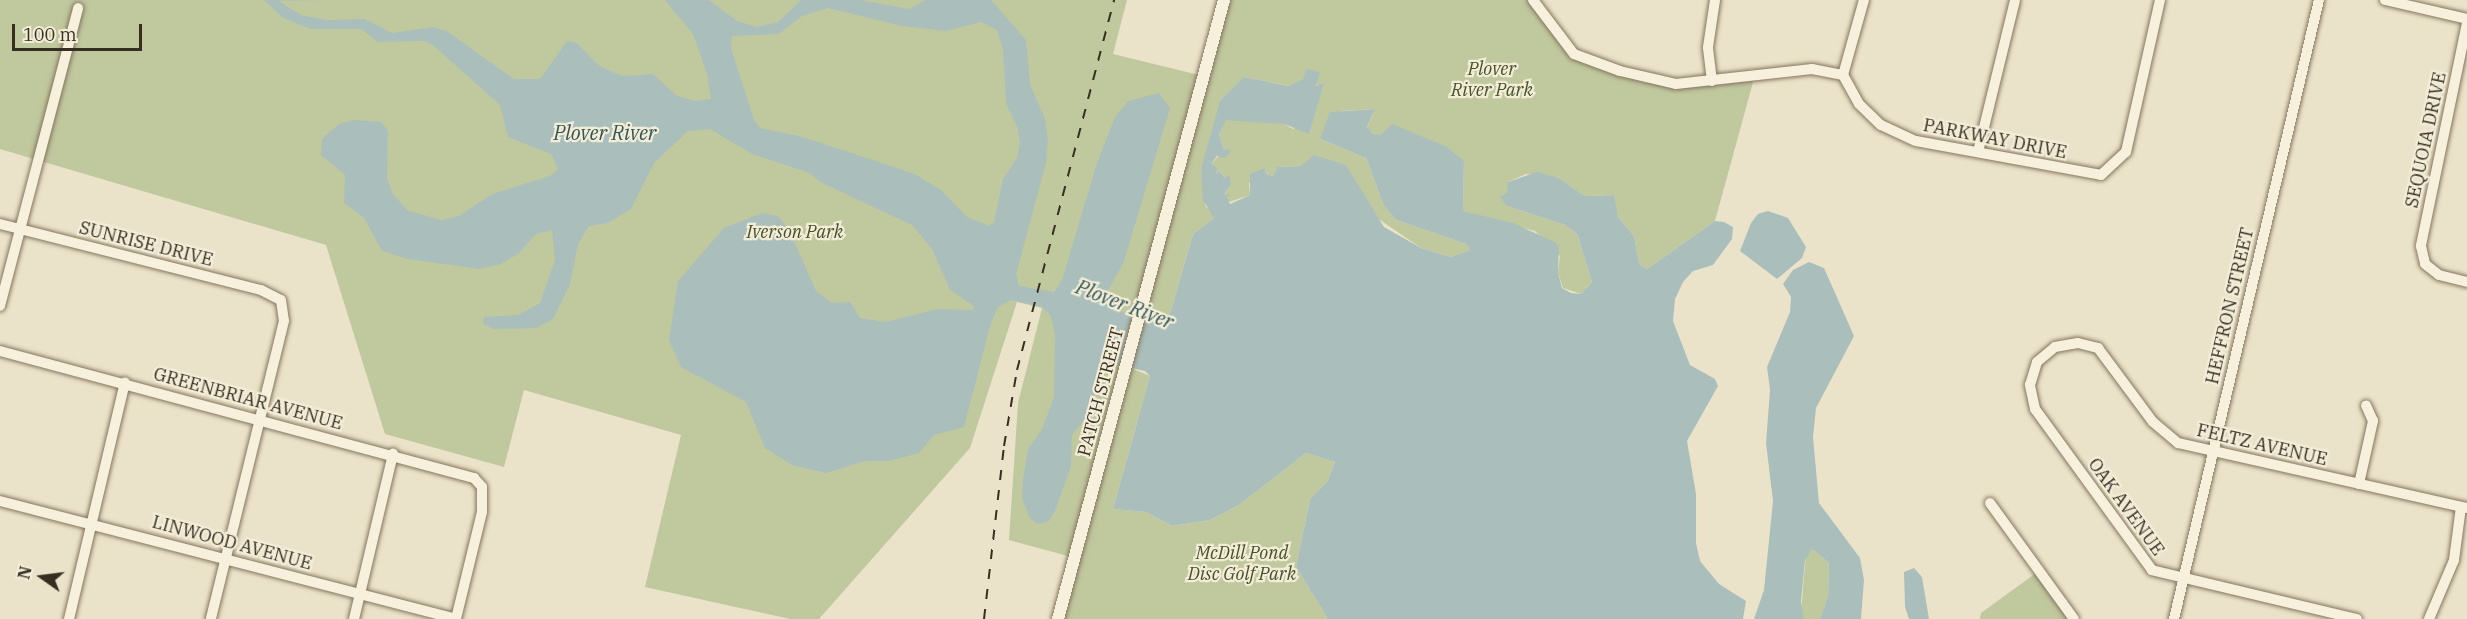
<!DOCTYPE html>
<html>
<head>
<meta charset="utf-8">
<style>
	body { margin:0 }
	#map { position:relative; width:2467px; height:619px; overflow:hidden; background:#ebe3c9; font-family:"IBM Plex Serif",serif }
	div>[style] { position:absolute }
	.green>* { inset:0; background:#c0c89e }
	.water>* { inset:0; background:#aabfbb }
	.roads { filter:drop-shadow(0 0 2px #85765f) drop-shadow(0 0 2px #85765f) }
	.minor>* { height:10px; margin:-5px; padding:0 5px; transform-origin:5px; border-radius:5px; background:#f6f0dc }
	.tertiary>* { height:12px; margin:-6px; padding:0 6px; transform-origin:6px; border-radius:6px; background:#f6f0dc }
	.rail>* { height:2px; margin-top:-1px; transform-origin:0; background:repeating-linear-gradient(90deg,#372e22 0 10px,transparent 0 20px) }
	span { translate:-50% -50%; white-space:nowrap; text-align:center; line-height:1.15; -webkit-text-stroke:4.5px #f3edd8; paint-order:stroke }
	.park-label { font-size:18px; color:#45522a; font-style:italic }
	.street-label { font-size:18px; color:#372e22 }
	.water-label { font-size:20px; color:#325556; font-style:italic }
	.north { position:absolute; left:12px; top:547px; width:60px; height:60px; -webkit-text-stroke:4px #f3edd8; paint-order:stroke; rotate:284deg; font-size:16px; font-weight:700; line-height:24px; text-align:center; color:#372e22 }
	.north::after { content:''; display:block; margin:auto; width:21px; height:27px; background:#372e22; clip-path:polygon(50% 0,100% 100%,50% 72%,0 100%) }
	.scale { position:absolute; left:12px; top:24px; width:130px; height:27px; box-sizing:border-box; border:3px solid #372e22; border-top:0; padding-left:8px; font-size:18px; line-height:21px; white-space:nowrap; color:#372e22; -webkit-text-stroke:4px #f3edd8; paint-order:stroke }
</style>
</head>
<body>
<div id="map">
	<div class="green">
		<i style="clip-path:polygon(0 0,1127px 0,1113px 54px,1203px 76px,1224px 0,1533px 0,1574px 54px,1658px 81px,1755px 75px,1715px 221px,1647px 269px,1639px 264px,1634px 236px,1618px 217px,1613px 195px,1585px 196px,1559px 178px,1526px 174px,1508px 182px,1507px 206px,1565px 225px,1577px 234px,1592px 282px,1581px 294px,1563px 288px,1558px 272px,1560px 256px,1535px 231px,1463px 211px,1464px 161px,1373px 134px,1367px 128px,1375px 109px,1341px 111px,1320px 139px,1366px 158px,1383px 204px,1396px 220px,1466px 244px,1470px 250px,1451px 257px,1421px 248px,1301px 166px,1277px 167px,1273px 176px,1266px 174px,1265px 168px,1249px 183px,1250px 195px,1226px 203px,1228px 195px,1224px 194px,1231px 185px,1228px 176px,1225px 178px,1219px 171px,1216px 174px,1211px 164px,1224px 150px,1219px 134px,1226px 119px,1256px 119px,1284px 124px,1293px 129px,1311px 120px,1323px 84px,1318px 88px,1316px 83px,1303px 79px,1290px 86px,1244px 77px,1201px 169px,1206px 207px,1212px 210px,1214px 218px,1193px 234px,1170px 314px,1153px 322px,1147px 305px,1131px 368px,1150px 376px,1113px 509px,1146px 512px,1172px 526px,1210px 520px,1239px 505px,1306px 453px,1335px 462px,1327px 482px,1310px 499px,1296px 567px,1328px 619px,1063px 619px,1079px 559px,1009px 540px,1018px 403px,1042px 308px,1017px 302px,970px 448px,819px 619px,790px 619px,645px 587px,681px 435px,524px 390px,504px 467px,385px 434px,326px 245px,0 149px)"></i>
		<i style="clip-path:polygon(1812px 549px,1829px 563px,1828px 598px,1820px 619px,1804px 619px,1801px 613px,1806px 553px)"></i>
		<i style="clip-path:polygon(2036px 573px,2071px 619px,1980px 619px,1981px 613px)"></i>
	</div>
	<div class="water">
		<i style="clip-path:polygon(evenodd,264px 0,277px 0,301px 15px,327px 20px,365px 19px,392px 33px,434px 27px,448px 32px,514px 79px,540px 79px,567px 41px,577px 43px,597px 64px,612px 72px,623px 76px,653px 74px,677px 96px,696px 101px,711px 99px,707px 74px,693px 34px,665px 0,709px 0,737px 21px,757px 27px,778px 22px,801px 0,860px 0,909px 9px,925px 0,991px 0,1026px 40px,1030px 84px,1045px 119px,1048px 140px,1046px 163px,1016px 274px,1019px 286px,1054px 292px,1062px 280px,1097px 163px,1115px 117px,1128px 101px,1159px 93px,1170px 108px,1123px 264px,1107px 292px,1113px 309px,1153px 322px,1170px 314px,1193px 234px,1214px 218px,1203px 200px,1201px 169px,1220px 101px,1244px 77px,1289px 86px,1303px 79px,1307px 69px,1320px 72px,1316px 86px,1324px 83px,1309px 134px,1284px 124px,1226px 120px,1219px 134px,1224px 150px,1230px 149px,1230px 153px,1224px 158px,1217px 156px,1211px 164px,1217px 167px,1216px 174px,1219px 171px,1225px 178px,1229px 175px,1231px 185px,1224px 194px,1231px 195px,1227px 197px,1230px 204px,1250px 195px,1250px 174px,1265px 168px,1266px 174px,1273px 176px,1277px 167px,1301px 166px,1314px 155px,1346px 165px,1384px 227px,1421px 248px,1451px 257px,1470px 250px,1466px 244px,1396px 220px,1383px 204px,1366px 158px,1320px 139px,1330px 112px,1375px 109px,1367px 127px,1373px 134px,1381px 135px,1392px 124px,1447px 147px,1464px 161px,1463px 211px,1513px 223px,1555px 242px,1559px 247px,1558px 272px,1562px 288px,1571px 293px,1581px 294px,1592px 282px,1577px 234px,1565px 225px,1507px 206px,1500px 197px,1507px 193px,1508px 182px,1537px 172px,1559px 178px,1585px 196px,1614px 195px,1618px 217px,1634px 236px,1639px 264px,1647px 269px,1715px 221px,1724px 222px,1733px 227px,1732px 239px,1713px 265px,1693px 271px,1683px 282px,1675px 299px,1673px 321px,1690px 365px,1715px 379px,1718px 386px,1687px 441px,1696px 494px,1696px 543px,1700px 561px,1719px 584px,1746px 601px,1743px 619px,1328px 619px,1296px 567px,1310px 499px,1327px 482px,1335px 462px,1306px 453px,1239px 505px,1210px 520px,1172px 526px,1146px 512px,1113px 509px,1150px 376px,1145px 371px,1105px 362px,1087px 416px,1072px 435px,1071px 466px,1055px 511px,1049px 521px,1038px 524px,1030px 518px,1022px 499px,1023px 479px,1028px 449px,1042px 429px,1054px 397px,1055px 334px,1051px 316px,1042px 307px,1011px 300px,998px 307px,991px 323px,964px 427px,934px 435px,919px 453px,889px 461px,865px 461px,826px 473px,792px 465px,765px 448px,746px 402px,681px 367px,669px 340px,678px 281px,724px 228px,762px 213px,778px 216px,790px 232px,816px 291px,832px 303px,850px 302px,860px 318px,885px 322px,938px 309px,973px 310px,974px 306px,950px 290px,932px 249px,912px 225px,820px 182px,810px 173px,752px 154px,710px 129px,688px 131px,654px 163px,631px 209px,608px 223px,589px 226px,578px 244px,570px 284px,553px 319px,536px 328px,494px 329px,483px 324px,484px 317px,518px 315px,540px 303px,555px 260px,552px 230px,536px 234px,519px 253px,501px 264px,479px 269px,408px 259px,382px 251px,364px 218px,344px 203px,345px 175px,321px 155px,322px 139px,339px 124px,353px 120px,381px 122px,388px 131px,387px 179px,393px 194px,407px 210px,441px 220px,459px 216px,492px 194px,550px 176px,558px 169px,551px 154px,508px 137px,500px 105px,434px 46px,424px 41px,377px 42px,362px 29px,310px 29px,282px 17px,264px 0,828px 8px,902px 26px,946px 31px,981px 22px,997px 30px,1003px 49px,1006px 103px,1018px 129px,1020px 144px,1017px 158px,1003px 179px,994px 222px,989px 226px,967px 217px,941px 190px,915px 174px,803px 137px,760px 128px,754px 120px,731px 48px,732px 36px,779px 34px,802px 16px,828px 8px)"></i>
		<i style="clip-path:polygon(1768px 211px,1788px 218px,1806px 247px,1802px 258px,1777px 279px,1740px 251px,1751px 223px,1758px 214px)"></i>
		<i style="clip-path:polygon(1809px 262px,1824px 268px,1854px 336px,1816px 408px,1813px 437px,1819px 503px,1860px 558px,1864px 580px,1861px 619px,1820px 619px,1828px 597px,1829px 563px,1812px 549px,1805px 560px,1801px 602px,1804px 619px,1754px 619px,1764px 590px,1773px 501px,1766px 443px,1770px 390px,1767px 367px,1790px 312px,1791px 297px,1783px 284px,1793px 270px)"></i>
		<i style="clip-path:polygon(1914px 568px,1922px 577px,1929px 619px,1909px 619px,1905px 607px,1904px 572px)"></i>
	</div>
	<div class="roads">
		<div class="minor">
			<i style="left:1533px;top:0;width:68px;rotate:52.8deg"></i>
			<i style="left:1574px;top:54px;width:49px;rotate:20.3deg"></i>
			<i style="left:1620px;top:71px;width:57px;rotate:13.1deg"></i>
			<i style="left:1676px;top:84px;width:137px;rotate:-6.3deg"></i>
			<i style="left:1812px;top:69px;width:32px;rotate:11deg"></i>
			<i style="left:1843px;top:75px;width:33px;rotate:61deg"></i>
			<i style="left:1859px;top:104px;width:30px;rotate:44deg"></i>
			<i style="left:1881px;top:125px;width:38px;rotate:25deg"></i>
			<i style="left:1916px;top:141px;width:188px;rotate:10.4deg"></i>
			<i style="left:2101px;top:175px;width:34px;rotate:-43deg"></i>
			<i style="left:2126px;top:152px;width:156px;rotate:-77.4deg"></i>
			<i style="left:2385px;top:0;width:84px;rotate:13deg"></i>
			<i style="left:2467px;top:23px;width:228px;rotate:101.7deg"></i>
			<i style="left:2421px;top:246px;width:18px;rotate:77deg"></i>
			<i style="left:2425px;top:264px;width:18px;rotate:38deg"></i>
			<i style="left:2439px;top:275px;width:29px;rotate:14deg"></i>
			<i style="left:1843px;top:75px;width:78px;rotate:-74.4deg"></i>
			<i style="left:1712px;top:81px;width:34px;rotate:-97deg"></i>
			<i style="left:1708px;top:47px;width:48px;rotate:-81.5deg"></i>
			<i style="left:1978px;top:152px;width:156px;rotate:-76.3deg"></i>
			<i style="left:0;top:224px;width:269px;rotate:14.2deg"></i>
			<i style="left:261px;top:290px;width:22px;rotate:27deg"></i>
			<i style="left:281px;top:300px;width:21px;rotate:82deg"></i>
			<i style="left:284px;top:321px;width:307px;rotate:103.8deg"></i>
			<i style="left:0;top:306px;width:308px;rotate:-75.3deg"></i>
			<i style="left:0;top:351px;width:491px;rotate:15deg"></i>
			<i style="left:474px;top:478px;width:12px;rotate:48deg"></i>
			<i style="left:482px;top:487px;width:25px;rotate:90deg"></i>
			<i style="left:482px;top:512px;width:110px;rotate:103.7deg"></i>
			<i style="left:2359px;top:484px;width:65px;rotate:-77.5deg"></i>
			<i style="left:2373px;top:421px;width:17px;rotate:-114deg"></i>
			<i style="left:0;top:501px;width:471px;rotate:14.5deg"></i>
			<i style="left:1990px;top:503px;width:143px;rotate:54.1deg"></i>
			<i style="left:69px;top:619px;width:243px;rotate:-76.7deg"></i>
			<i style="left:354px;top:619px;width:170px;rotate:-76.7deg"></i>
			<i style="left:2174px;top:619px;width:636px;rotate:-76.82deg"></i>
			<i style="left:2357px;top:619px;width:211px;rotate:-166.6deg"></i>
			<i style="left:2152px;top:570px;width:199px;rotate:-126deg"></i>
			<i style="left:2035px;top:409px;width:25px;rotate:-102deg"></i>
			<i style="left:2030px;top:385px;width:24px;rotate:-73deg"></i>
			<i style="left:2037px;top:362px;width:23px;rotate:-40deg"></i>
			<i style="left:2055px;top:347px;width:23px;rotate:-10deg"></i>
			<i style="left:2078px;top:343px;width:21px;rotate:14deg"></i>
			<i style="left:2098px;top:348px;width:92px;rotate:53.4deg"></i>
			<i style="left:2153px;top:422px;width:33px;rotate:40deg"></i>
			<i style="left:2178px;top:443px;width:296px;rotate:12.7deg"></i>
			<i style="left:2429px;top:619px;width:64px;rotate:-67deg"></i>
			<i style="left:2454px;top:560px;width:53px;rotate:-82.5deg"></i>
		</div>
		<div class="tertiary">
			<i style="left:1058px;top:619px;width:641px;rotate:-74.99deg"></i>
		</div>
	</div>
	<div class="rail">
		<i style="left:984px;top:619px;width:174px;rotate:-83.4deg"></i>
		<i style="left:1004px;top:446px;width:77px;rotate:-80.3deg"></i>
		<i style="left:1017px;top:370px;width:383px;rotate:-75.3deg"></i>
	</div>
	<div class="park-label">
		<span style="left:1492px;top:80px">Plover<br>River Park</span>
		<span style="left:795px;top:232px">Iverson Park</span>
		<span style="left:1242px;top:564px">McDill Pond<br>Disc Golf Park</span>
	</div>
	<div class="street-label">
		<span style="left:1995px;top:139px;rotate:11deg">PARKWAY DRIVE</span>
		<span style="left:2426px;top:140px;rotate:-78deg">SEQUOIA DRIVE</span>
		<span style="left:146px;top:244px;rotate:14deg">SUNRISE DRIVE</span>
		<span style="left:2230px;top:306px;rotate:-77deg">HEFFRON STREET</span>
		<span style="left:1101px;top:392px;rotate:-75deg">PATCH STREET</span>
		<span style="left:248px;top:399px;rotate:15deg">GREENBRIAR AVENUE</span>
		<span style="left:2262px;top:445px;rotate:13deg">FELTZ AVENUE</span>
		<span style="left:2126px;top:507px;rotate:54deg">OAK AVENUE</span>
		<span style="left:232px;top:543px;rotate:15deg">LINWOOD AVENUE</span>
	</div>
	<div class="water-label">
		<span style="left:605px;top:132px">Plover River</span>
		<span style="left:1125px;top:304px;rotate:21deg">Plover River</span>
	</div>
	<div class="north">N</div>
	<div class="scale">100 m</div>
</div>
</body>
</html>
